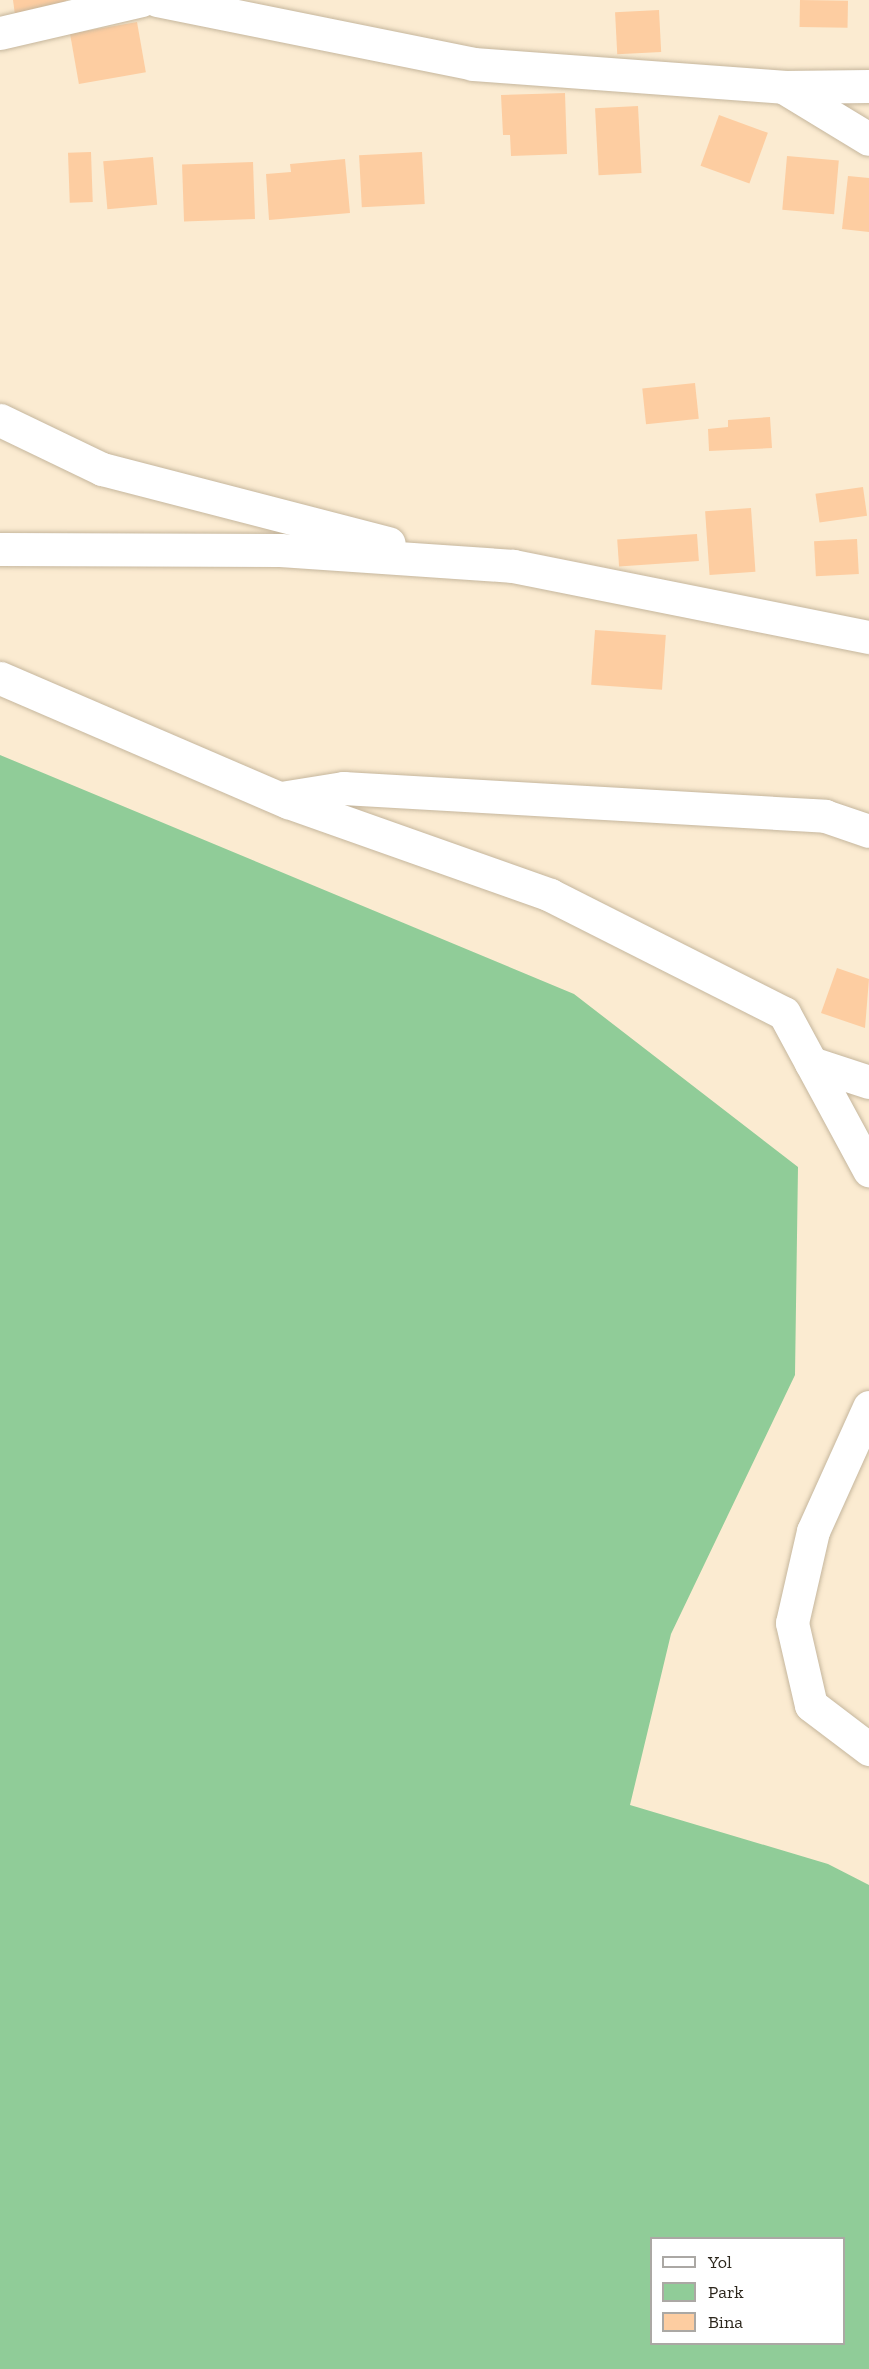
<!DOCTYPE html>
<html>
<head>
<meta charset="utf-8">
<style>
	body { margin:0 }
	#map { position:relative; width:869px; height:2369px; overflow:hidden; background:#fbebd1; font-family:"Zilla Slab",serif }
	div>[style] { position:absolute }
	.green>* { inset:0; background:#90cc98 }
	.building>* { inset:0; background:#fdcda1; transform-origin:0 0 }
	.roads { filter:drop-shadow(0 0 2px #c5b69d) drop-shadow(0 0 2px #c5b69d) }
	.minor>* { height:33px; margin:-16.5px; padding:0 16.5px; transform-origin:16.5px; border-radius:16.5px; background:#fff }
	span { translate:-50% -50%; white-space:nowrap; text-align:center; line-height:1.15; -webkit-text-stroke:4.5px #fff; paint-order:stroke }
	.legend { position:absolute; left:650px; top:2237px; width:195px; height:108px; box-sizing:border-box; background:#fff; border:2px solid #aba8a4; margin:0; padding:8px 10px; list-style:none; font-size:18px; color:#2c261c }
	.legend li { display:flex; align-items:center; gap:12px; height:30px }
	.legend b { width:30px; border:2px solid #aba8a4 }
</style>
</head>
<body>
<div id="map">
	<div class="green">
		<i style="clip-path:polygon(evenodd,0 755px,574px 994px,798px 1167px,795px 1375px,671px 1634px,630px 1805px,828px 1864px,869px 1885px,869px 2369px,0 2369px,0 755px,652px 2238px,844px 2238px,844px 2344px,652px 2344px,652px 2238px)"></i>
	</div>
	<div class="building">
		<i style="clip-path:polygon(13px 0,66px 0,66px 8px,15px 15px)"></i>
		<i style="left:800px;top:0;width:48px;height:27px;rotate:1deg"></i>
		<i style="left:659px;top:10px;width:42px;height:44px;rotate:87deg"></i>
		<i style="left:137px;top:22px;width:51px;height:68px;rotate:80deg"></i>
		<i style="clip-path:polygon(565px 93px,567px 154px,511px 156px,510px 135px,503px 135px,501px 95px)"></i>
		<i style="left:638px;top:106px;width:67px;height:43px;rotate:87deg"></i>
		<i style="left:719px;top:115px;width:52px;height:54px;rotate:20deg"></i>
		<i style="left:91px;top:152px;width:50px;height:23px;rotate:88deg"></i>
		<i style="left:422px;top:152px;width:52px;height:63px;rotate:87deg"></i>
		<i style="left:787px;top:156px;width:52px;height:54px;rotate:5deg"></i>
		<i style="left:153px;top:157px;width:48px;height:50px;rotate:85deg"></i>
		<i style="clip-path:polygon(345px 159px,350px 213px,269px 220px,266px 174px,291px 172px,290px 164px)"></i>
		<i style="left:253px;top:162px;width:57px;height:71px;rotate:88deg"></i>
		<i style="clip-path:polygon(848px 176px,869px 178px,869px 232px,842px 229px)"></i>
		<i style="left:695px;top:383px;width:36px;height:53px;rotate:84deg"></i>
		<i style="clip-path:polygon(770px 417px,772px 448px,709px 451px,708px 429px,728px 427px,728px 420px)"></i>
		<i style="left:863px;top:487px;width:29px;height:48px;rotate:82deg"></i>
		<i style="left:751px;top:508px;width:64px;height:46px;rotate:86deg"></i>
		<i style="left:697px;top:534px;width:27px;height:80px;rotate:86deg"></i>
		<i style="left:857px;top:539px;width:35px;height:43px;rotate:87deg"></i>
		<i style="left:595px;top:630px;width:71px;height:55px;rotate:4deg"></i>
		<i style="clip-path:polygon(837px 968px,869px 979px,865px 1028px,821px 1013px)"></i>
	</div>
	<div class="roads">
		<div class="minor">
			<i style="left:157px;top:0;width:322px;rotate:11.4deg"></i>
			<i style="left:473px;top:64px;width:311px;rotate:4.2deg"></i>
			<i style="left:783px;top:87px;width:100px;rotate:31.2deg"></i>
			<i style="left:0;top:33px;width:146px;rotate:-13.1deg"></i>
			<i style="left:783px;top:87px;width:86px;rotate:-0.7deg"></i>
			<i style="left:0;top:420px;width:113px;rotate:25.7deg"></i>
			<i style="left:102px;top:469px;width:296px;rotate:14.5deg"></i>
			<i style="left:0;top:549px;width:280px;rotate:0.2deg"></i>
			<i style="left:280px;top:550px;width:234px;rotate:3.9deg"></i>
			<i style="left:513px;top:566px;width:363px;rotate:11.3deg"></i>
			<i style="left:0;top:678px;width:314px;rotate:23.3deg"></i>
			<i style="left:288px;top:802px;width:278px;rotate:19.5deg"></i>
			<i style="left:550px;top:895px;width:262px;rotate:26.8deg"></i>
			<i style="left:784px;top:1013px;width:179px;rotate:61.6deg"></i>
			<i style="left:281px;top:798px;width:63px;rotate:-9.2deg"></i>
			<i style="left:343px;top:788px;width:483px;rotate:3.3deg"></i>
			<i style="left:825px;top:816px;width:46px;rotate:18.8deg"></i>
			<i style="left:811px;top:1063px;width:61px;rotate:18.1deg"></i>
			<i style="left:869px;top:1407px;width:136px;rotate:114.3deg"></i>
			<i style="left:813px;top:1531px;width:94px;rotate:102.9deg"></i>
			<i style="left:792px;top:1623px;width:84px;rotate:77deg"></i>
			<i style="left:811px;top:1705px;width:73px;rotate:37.2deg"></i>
		</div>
	</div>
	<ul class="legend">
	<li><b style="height:8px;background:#fff"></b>Yol</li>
	<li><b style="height:16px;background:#90cc98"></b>Park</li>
	<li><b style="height:16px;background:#fdcda1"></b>Bina</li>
	</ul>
</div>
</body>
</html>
